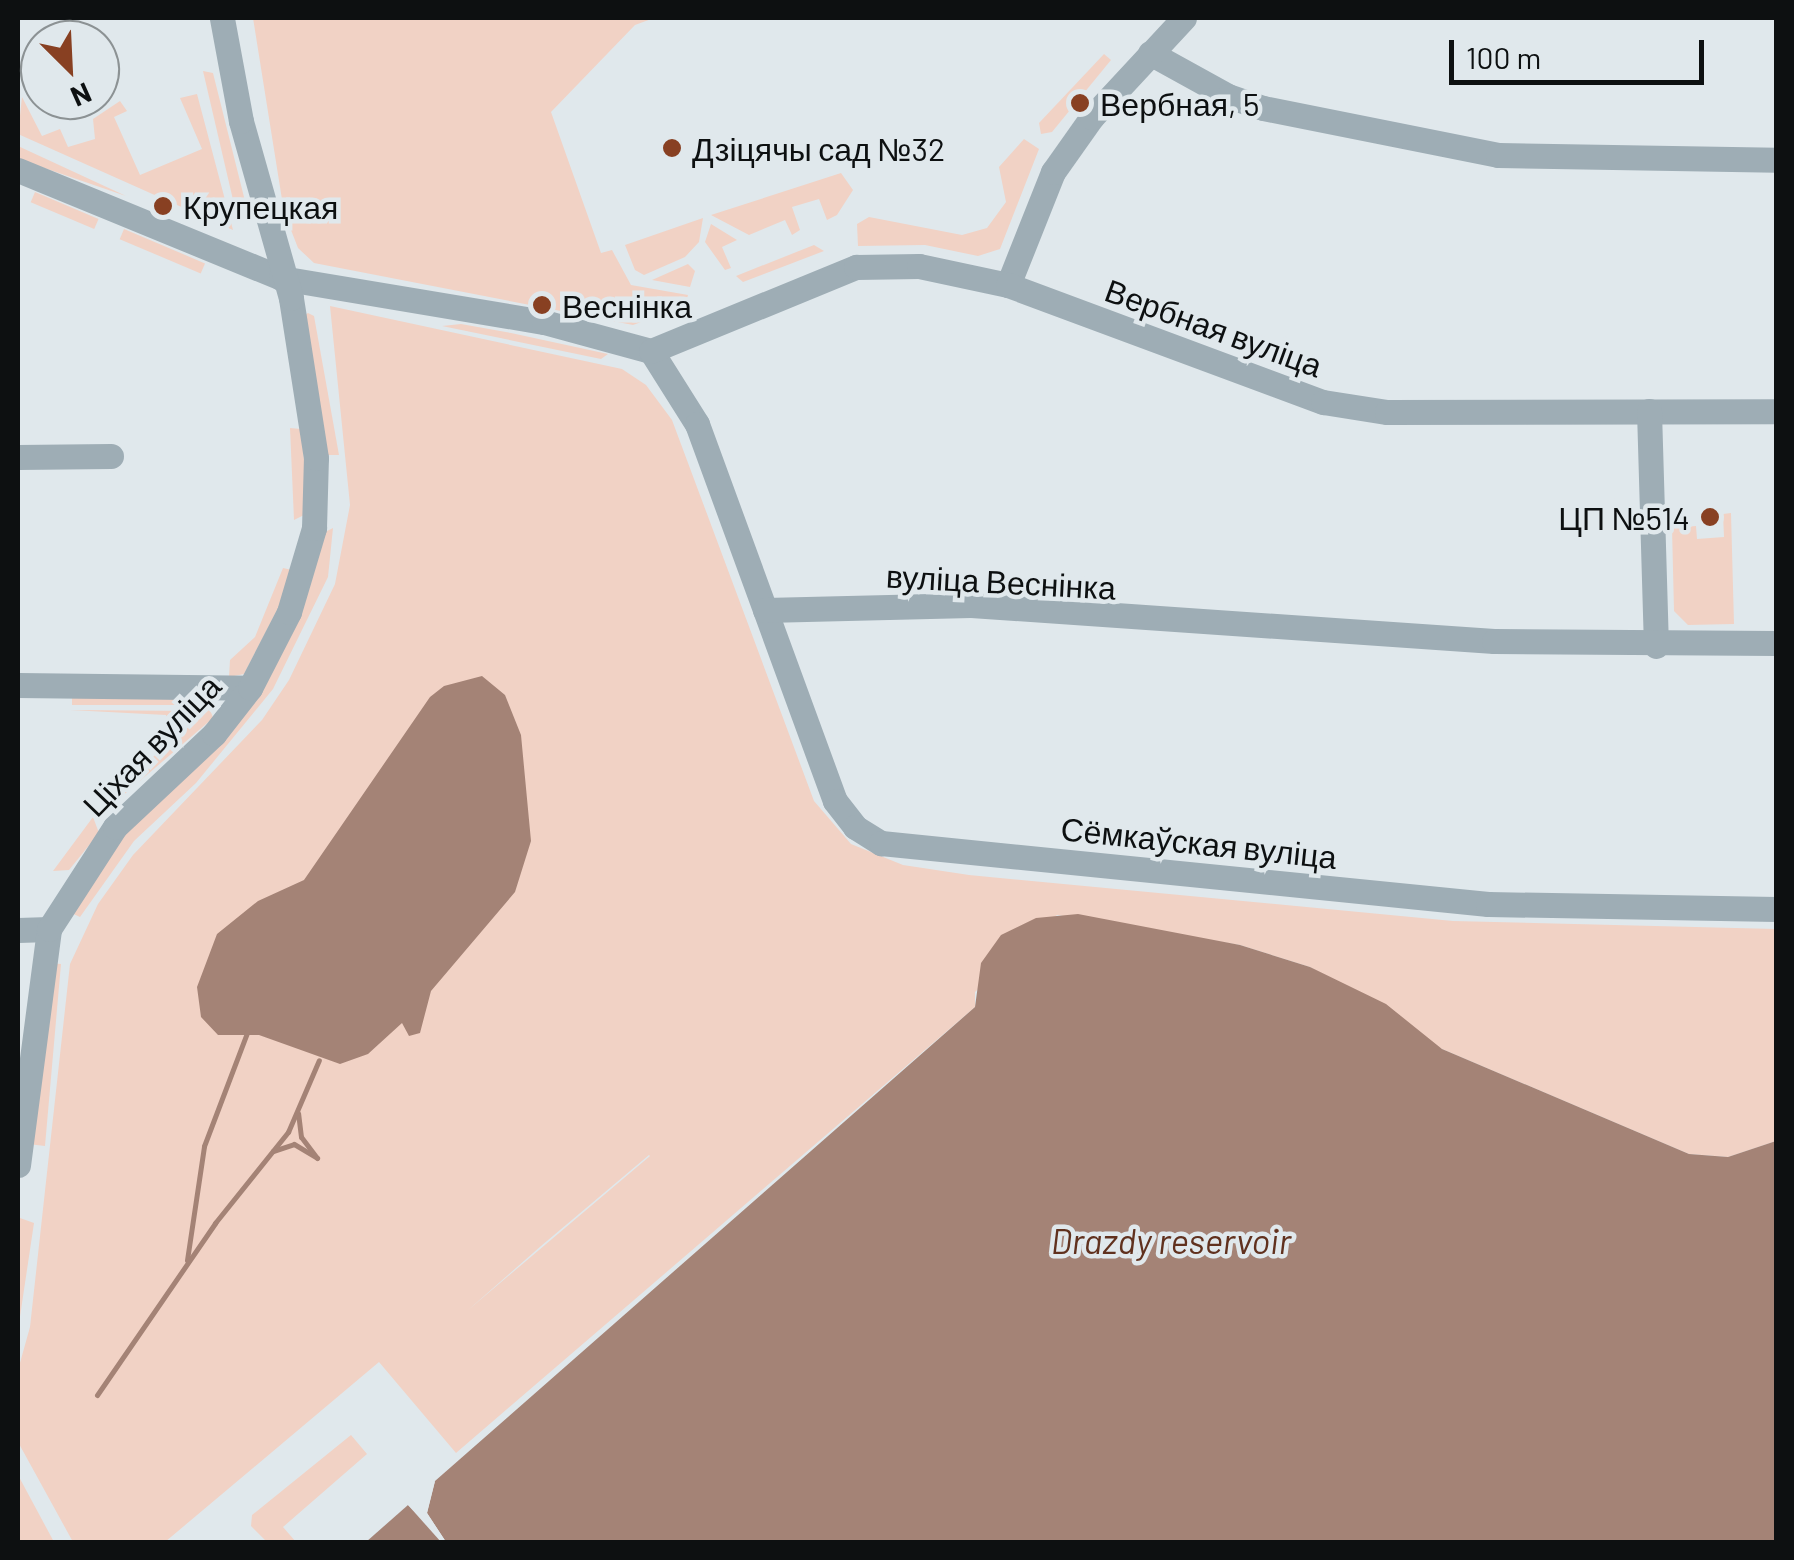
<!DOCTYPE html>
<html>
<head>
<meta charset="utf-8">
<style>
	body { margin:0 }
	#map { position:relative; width:1794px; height:1560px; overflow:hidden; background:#e0e8ec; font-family:Barlow,sans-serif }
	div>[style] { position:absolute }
	.green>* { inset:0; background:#f1d2c5; transform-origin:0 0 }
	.water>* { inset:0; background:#a48376 }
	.pier>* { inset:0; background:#e0e8ec }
	.stream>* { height:5px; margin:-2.5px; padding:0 2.5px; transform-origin:2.5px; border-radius:2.5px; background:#a48376 }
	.minor>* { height:25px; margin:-12.5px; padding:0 12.5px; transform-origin:12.5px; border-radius:12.5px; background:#9eadb5 }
	.dots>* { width:28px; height:28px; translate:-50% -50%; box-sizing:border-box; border:5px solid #e0e8ec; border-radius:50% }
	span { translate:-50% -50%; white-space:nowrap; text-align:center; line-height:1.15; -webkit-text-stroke:9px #e0e8ec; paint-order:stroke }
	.poi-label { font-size:32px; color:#0d1011 }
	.left { translate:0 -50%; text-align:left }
	.right { translate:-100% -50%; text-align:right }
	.street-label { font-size:32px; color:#0d1011 }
	.water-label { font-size:35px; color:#60311e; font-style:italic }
	.frame { position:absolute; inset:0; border:20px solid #0d1011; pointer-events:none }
	.north { position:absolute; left:20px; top:20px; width:100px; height:100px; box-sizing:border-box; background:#e0e8ec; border:2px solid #8c9294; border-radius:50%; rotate:156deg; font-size:28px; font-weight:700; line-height:40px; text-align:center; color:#0d1011 }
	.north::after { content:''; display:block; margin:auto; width:35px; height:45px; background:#884022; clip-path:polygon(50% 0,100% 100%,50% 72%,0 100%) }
	.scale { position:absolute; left:1449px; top:40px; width:255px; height:45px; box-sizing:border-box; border:5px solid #0d1011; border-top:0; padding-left:12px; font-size:30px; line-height:35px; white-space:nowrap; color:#0d1011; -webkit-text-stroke:8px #e0e8ec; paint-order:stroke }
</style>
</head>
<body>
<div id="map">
	<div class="green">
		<i style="clip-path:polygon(253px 18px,654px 18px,635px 25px,551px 112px,601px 253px,612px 250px,631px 285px,688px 295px,685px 306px,633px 325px,314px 263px,298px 248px,284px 212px)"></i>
		<i style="clip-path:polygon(1104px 54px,1111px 60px,1052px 132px,1041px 134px,1039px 123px)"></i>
		<i style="clip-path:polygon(203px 71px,213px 73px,248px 213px,237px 217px)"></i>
		<i style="clip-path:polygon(197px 94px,233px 230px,18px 134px,22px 97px,42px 136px,60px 129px,68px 147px,95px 139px,93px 119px,120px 101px,127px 111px,114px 117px,140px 175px,202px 149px,180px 98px)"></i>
		<i style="clip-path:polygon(1024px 139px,1039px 149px,1000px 249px,978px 256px,925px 245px,858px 246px,857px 224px,869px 217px,962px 235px,987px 228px,1006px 202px,999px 167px)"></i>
		<i style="clip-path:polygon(18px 146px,126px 196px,18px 159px)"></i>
		<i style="clip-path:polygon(841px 173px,853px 190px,837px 215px,827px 220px,819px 199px,792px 207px,800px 230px,792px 235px,785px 220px,749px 235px,711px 215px)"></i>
		<i style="left:35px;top:192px;width:69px;height:11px;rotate:23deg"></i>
		<i style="clip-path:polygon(703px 218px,699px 242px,685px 257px,644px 275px,635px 270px,625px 245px)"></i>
		<i style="clip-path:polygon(711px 224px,737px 240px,722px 247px,731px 268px,725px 270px,705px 242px)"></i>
		<i style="left:124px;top:229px;width:88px;height:11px;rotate:23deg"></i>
		<i style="clip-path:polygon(814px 245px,824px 251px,743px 282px,736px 276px)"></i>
		<i style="clip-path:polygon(688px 264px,695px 271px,690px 287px,652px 280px)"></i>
		<i style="clip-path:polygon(evenodd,330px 306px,622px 369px,646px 385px,672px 420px,814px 801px,851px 844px,903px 865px,969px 875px,1453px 921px,1776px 929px,1776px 1141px,1728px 1157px,1689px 1154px,1442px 1049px,1310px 967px,1240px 945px,1057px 915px,975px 992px,975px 1007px,456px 1453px,379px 1362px,165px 1542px,73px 1542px,18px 1442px,18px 1370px,30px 1327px,70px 964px,98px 904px,133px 855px,262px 720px,289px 680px,335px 584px,350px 505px,330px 306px,649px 1155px,650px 1156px,467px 1311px,541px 1246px,649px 1155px)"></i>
		<i style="clip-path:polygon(308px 313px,314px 316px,339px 455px,326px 455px,300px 318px)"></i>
		<i style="clip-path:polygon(461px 324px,511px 333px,608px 354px,601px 359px,442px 326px)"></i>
		<i style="clip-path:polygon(290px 428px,301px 429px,304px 460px,304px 515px,294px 520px)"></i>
		<i style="clip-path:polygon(1731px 513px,1734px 624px,1688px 625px,1674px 611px,1672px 528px,1696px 526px,1697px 539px,1724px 537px,1723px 514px)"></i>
		<i style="clip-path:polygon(333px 528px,328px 577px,273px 689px,196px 783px,134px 841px,80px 917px,67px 911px,104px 851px,227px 733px,323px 533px)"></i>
		<i style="clip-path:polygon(283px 568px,292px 570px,288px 589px,244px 674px,229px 677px,230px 660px,255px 637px)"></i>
		<i style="clip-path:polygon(72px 695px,210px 698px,200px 705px,72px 705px)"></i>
		<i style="clip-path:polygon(210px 709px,213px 718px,105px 811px,101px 807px,122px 783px)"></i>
		<i style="clip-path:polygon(70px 710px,195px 711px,196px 711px,168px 736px,166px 715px)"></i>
		<i style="clip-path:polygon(93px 817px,99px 833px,69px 870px,53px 871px)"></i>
		<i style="clip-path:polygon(48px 963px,61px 964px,45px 1146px,28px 1144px)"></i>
		<i style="clip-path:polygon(20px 1218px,34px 1223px,18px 1330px,18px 1250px)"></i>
		<i style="clip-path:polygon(351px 1435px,367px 1454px,283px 1527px,296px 1542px,267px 1542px,251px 1526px,252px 1515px)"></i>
		<i style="clip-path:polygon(18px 1475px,54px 1542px,18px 1542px)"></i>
	</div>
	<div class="water">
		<i style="clip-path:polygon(482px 676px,505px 695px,521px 735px,531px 841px,515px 892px,431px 991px,420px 1033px,409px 1036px,402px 1023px,368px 1054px,340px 1064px,259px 1035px,218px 1035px,201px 1017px,197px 987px,217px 934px,258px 901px,304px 880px,430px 697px,444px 686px)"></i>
		<i style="clip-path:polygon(1078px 914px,1240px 945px,1310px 967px,1386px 1004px,1442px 1049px,1689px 1154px,1728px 1157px,1776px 1141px,1776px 1542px,446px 1542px,427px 1513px,435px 1481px,975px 1007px,981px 963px,1001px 935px,1036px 918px)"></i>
		<i style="clip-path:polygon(408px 1505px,441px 1542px,366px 1542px)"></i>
	</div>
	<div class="pier">
		<i style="clip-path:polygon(435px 1481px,427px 1513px,446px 1542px,408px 1505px,421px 1506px,424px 1491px)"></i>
	</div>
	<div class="stream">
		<i style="left:273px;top:1151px;width:22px;rotate:-18deg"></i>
		<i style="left:294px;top:1144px;width:27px;rotate:31deg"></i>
		<i style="left:317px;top:1158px;width:26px;rotate:-127deg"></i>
		<i style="left:301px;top:1137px;width:24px;rotate:-97deg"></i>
		<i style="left:187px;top:1260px;width:115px;rotate:-81.5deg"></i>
		<i style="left:204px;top:1146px;width:121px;rotate:-69.2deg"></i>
		<i style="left:97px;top:1395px;width:209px;rotate:-55.5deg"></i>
		<i style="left:215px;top:1223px;width:117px;rotate:-51.3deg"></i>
		<i style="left:288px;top:1132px;width:78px;rotate:-66.7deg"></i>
	</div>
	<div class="minor">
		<i style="left:1150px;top:53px;width:89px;rotate:28.9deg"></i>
		<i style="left:1228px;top:96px;width:37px;rotate:19deg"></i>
		<i style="left:1263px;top:108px;width:240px;rotate:11.3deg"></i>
		<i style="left:1498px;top:155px;width:278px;rotate:1deg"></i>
		<i style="left:18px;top:170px;width:284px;rotate:22.3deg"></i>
		<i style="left:281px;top:278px;width:267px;rotate:9.5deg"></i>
		<i style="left:544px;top:322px;width:111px;rotate:15.2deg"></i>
		<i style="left:651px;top:351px;width:86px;rotate:57.8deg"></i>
		<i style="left:697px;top:424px;width:401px;rotate:69.9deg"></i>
		<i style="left:835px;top:801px;width:33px;rotate:52deg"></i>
		<i style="left:855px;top:827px;width:31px;rotate:32deg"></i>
		<i style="left:881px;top:843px;width:610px;rotate:5.74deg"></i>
		<i style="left:1488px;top:904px;width:288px;rotate:1deg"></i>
		<i style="left:1008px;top:285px;width:122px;rotate:-68.3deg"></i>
		<i style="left:1053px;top:172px;width:67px;rotate:-54.7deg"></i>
		<i style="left:1092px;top:117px;width:135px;rotate:-47.1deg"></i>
		<i style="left:651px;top:351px;width:222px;rotate:-22.3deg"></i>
		<i style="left:856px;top:267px;width:63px;rotate:-0.9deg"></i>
		<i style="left:919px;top:266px;width:91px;rotate:12.1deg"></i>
		<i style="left:1008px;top:285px;width:336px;rotate:20.4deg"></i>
		<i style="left:1323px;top:402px;width:65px;rotate:8.9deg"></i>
		<i style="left:1387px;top:412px;width:389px;rotate:-0.1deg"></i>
		<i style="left:1649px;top:411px;width:235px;rotate:88.3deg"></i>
		<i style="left:18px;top:457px;width:93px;rotate:-0.6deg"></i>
		<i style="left:765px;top:610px;width:206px;rotate:-1.4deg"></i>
		<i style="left:971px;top:605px;width:524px;rotate:3.94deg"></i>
		<i style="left:1494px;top:641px;width:282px;rotate:0.4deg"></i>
		<i style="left:18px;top:685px;width:232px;rotate:0.7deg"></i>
		<i style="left:18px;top:930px;width:31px;rotate:-2deg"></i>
		<i style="left:18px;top:1165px;width:238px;rotate:-82.5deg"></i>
		<i style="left:49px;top:929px;width:121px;rotate:-57.1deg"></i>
		<i style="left:115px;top:827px;width:136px;rotate:-43.2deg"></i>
		<i style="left:214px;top:734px;width:58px;rotate:-52deg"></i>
		<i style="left:250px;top:688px;width:85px;rotate:-62.8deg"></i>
		<i style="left:289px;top:612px;width:88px;rotate:-73.4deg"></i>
		<i style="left:314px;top:528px;width:70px;rotate:-88.4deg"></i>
		<i style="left:316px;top:458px;width:162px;rotate:-98.9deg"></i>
		<i style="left:291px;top:298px;width:184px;rotate:-105.8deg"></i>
		<i style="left:241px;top:121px;width:105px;rotate:-100.5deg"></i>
	</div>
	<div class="dots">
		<i style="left:1080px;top:103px;background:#884022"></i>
		<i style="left:672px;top:148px;background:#884022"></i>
		<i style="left:163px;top:206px;background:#884022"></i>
		<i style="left:542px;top:305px;background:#884022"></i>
		<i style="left:1710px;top:517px;background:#884022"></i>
	</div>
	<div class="poi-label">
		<span class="left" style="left:1100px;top:103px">Вербная, 5</span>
		<span class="left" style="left:692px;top:148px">Дзіцячы сад №32</span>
		<span class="left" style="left:183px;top:206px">Крупецкая</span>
		<span class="left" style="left:562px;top:305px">Веснінка</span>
		<span class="right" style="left:1690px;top:517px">ЦП №514</span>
	</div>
	<div class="street-label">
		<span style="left:1214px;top:327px;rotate:20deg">Вербная вуліца</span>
		<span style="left:1001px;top:581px;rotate:3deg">вуліца Веснінка</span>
		<span style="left:151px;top:745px;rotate:-46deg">Ціхая вуліца</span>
		<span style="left:1199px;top:842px;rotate:6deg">Сёмкаўская вуліца</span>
	</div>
	<div class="water-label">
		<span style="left:1171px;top:1240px">Drazdy reservoir</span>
	</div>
	<div class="frame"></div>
	<div class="north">N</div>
	<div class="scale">100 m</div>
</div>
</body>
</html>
